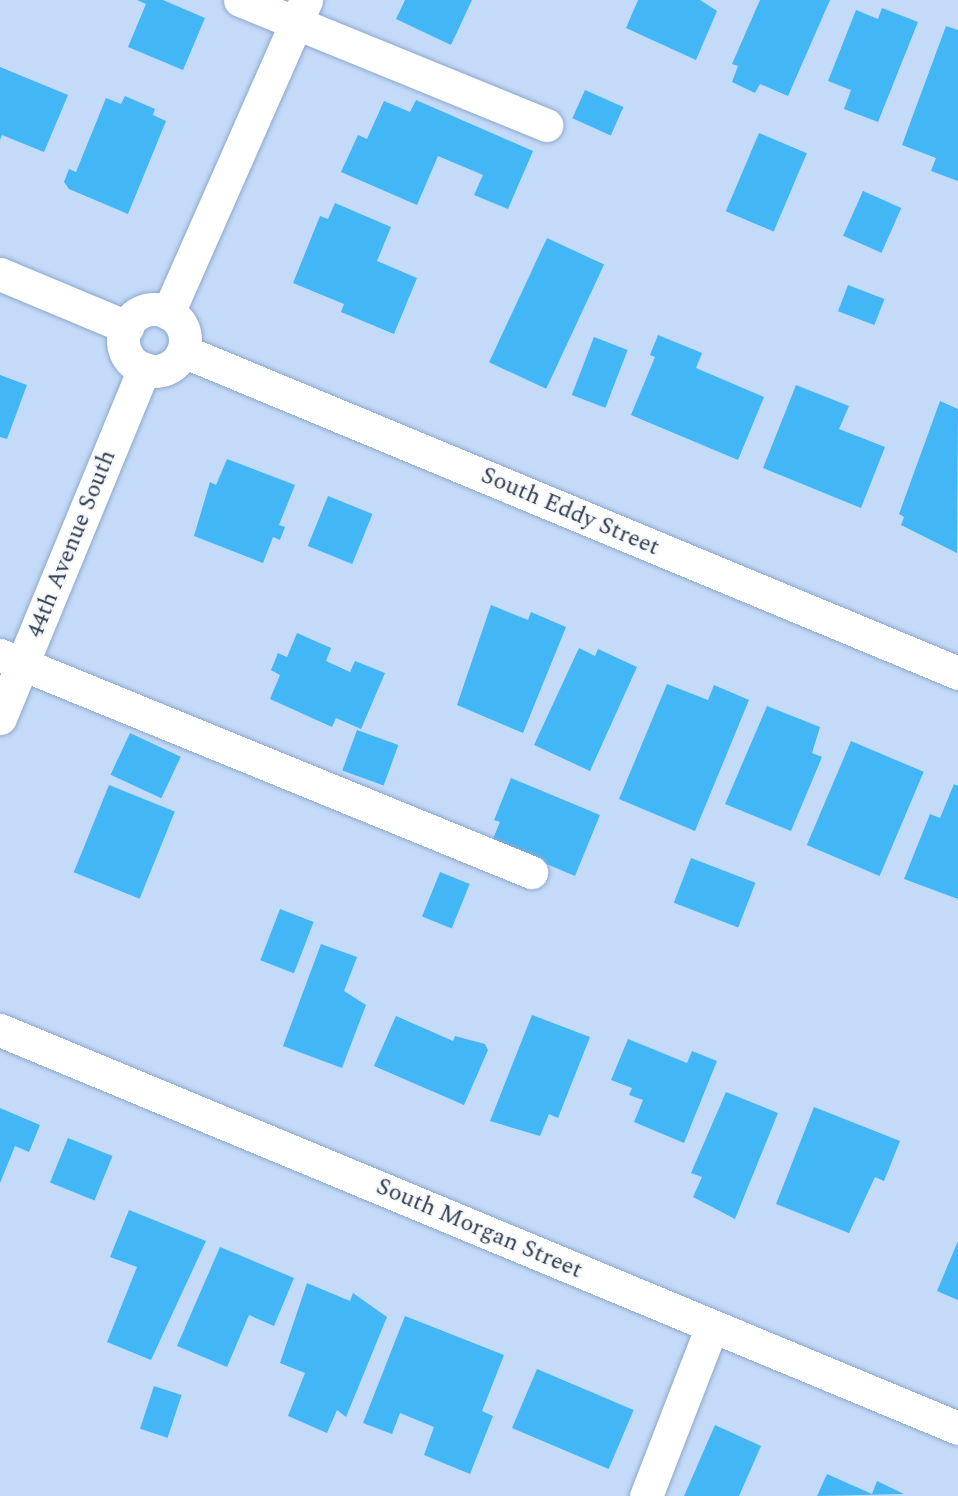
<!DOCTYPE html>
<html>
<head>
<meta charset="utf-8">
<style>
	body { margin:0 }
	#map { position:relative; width:958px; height:1496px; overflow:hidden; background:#c4daf9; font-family:Spectral,serif }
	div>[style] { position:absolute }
	.building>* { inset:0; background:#43b7f6; transform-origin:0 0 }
	.roads { filter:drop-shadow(0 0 2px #8ca7cb) drop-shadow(0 0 2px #8ca7cb) }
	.minor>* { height:33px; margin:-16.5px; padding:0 16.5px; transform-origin:16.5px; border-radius:16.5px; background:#fff }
	.minor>.ring { margin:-16.5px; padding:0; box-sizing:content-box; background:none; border:33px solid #fff; border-radius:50% }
	span { translate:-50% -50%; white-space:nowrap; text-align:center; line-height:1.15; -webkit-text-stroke:4.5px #f6f9fd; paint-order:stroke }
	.street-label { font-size:24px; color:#323d4d }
</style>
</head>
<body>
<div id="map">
	<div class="building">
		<i style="clip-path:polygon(137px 0,163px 0,205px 18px,183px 70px,128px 47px,146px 4px)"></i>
		<i style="clip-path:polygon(405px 0,472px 0,451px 45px,396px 19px)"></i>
		<i style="clip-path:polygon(638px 0,700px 0,717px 11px,696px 60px,626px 28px)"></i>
		<i style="clip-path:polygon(760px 0,830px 0,788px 96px,760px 84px,755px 93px,732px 82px,738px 66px,732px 64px)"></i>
		<i style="clip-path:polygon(882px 8px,918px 22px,878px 122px,844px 109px,851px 90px,828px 81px,856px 10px,878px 19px)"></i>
		<i style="clip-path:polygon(946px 26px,958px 30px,958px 181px,931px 171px,936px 158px,902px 145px)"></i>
		<i style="clip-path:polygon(0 67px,68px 95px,44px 152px,2px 135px,0 140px)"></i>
		<i style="left:585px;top:90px;width:42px;height:31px;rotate:24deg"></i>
		<i style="clip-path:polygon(125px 96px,155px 109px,153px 115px,166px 121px,128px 214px,69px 189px,64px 182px,69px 169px,76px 172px,106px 98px,121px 104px)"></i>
		<i style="clip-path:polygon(416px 100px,533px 151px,508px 209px,474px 195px,483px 175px,438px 156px,417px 205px,341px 172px,358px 135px,367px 139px,384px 101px,410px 112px)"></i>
		<i style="left:759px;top:133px;width:52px;height:85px;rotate:23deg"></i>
		<i style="left:863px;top:191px;width:42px;height:49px;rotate:24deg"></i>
		<i style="clip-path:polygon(335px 203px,391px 227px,377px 261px,417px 278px,394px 334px,341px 312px,344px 304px,293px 283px,320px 216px,328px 219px)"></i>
		<i style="left:547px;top:238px;width:63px;height:137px;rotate:25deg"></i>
		<i style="left:848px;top:285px;width:39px;height:28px;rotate:21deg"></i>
		<i style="clip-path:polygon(658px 335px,702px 353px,696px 368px,764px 397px,738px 460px,631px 415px,655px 357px,650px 355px)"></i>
		<i style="left:594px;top:337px;width:36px;height:62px;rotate:21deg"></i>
		<i style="clip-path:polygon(0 375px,27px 385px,7px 439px,0 437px)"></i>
		<i style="clip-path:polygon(796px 385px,849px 406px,839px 429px,885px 447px,861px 508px,763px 468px)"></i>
		<i style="clip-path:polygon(940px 401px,958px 409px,957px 553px,901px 525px,904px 517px,899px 514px)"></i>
		<i style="clip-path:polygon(227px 459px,295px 485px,279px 525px,285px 527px,280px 540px,273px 537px,263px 563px,194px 536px,210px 482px,216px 485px)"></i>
		<i style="left:328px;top:496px;width:48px;height:54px;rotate:22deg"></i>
		<i style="clip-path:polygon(491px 605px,528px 620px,531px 612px,566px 627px,523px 733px,457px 705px)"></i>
		<i style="clip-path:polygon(297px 633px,331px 648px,326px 661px,350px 672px,355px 661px,385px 673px,361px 729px,336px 718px,332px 727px,270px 699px,280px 675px,271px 670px,278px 653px,287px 657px)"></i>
		<i style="clip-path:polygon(579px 648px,595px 656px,598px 649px,637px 667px,590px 771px,534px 745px)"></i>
		<i style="clip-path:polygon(667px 684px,708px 700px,714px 685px,749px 700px,695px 831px,619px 799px)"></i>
		<i style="clip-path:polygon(767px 706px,820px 727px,812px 753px,822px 757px,791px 831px,725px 804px)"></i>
		<i style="left:357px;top:730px;width:44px;height:43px;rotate:20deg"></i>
		<i style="left:130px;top:733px;width:56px;height:46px;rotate:25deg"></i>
		<i style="left:851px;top:741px;width:79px;height:113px;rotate:23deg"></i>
		<i style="clip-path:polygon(511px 778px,600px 815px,575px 876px,492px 841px,500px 822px,494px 820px)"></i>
		<i style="clip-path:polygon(954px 784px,958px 786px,958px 899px,904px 879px,930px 814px,940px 818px)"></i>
		<i style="left:109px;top:785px;width:71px;height:94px;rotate:22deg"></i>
		<i style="left:691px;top:858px;width:69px;height:48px;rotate:21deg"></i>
		<i style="left:440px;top:872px;width:32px;height:48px;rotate:22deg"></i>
		<i style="left:280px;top:909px;width:36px;height:55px;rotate:21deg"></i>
		<i style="clip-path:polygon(321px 944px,357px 957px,344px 991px,366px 1005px,342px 1068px,283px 1046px)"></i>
		<i style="clip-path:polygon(532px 1015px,590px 1037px,558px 1118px,549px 1114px,540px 1136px,490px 1121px)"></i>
		<i style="clip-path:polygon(396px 1016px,453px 1041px,455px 1036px,485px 1044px,488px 1050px,464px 1105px,374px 1066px)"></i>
		<i style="clip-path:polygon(628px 1039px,687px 1063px,692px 1051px,717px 1061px,684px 1143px,634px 1122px,643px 1100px,629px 1095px,632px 1088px,611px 1080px)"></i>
		<i style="clip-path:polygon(726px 1092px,778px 1113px,735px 1219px,693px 1197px,702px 1177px,691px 1173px)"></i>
		<i style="clip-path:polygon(814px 1107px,900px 1141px,884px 1181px,875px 1177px,849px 1233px,776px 1204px)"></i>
		<i style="clip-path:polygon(0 1108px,40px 1125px,29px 1152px,15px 1146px,0 1183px)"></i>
		<i style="left:68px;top:1138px;width:48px;height:48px;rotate:22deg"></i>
		<i style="clip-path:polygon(129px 1210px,206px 1241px,151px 1360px,107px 1342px,137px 1267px,110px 1257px)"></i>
		<i style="clip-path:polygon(958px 1241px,958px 1300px,937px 1291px)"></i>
		<i style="clip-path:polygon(220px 1247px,294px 1278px,274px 1326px,249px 1315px,227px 1367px,177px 1346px)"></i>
		<i style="clip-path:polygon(307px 1283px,350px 1301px,353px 1293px,387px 1317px,346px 1417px,337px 1410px,327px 1433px,288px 1416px,305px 1373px,280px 1363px)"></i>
		<i style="clip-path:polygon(405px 1316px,504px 1355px,482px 1411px,493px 1416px,470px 1474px,424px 1455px,434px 1427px,400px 1413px,392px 1434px,363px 1423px)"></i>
		<i style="left:537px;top:1369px;width:105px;height:64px;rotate:23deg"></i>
		<i style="left:154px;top:1386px;width:29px;height:45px;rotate:18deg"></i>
		<i style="clip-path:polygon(715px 1425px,761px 1446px,739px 1496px,684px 1496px)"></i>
		<i style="clip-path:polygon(827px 1474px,872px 1494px,877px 1481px,904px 1494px,817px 1496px)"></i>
	</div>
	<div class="roads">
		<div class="minor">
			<i style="left:240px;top:0;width:331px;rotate:22.2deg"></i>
			<i style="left:0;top:274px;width:138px;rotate:22.7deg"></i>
			<i class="ring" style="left:123px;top:309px;width:29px;height:29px"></i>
			<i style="left:168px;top:313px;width:342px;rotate:-66.2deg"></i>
			<i style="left:183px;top:351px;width:839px;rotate:22.56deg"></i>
			<i style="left:0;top:655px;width:574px;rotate:22.23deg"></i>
			<i style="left:0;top:718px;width:378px;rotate:-67.6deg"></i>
			<i style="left:0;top:1030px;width:1037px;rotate:22.56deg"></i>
			<i style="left:646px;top:1496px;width:182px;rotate:-68.8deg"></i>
		</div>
	</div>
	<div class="street-label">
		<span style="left:570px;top:512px;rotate:23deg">South Eddy Street</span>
		<span style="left:72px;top:544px;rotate:-68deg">44th Avenue South</span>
		<span style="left:479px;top:1229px;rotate:23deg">South Morgan Street</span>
	</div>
</div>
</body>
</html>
